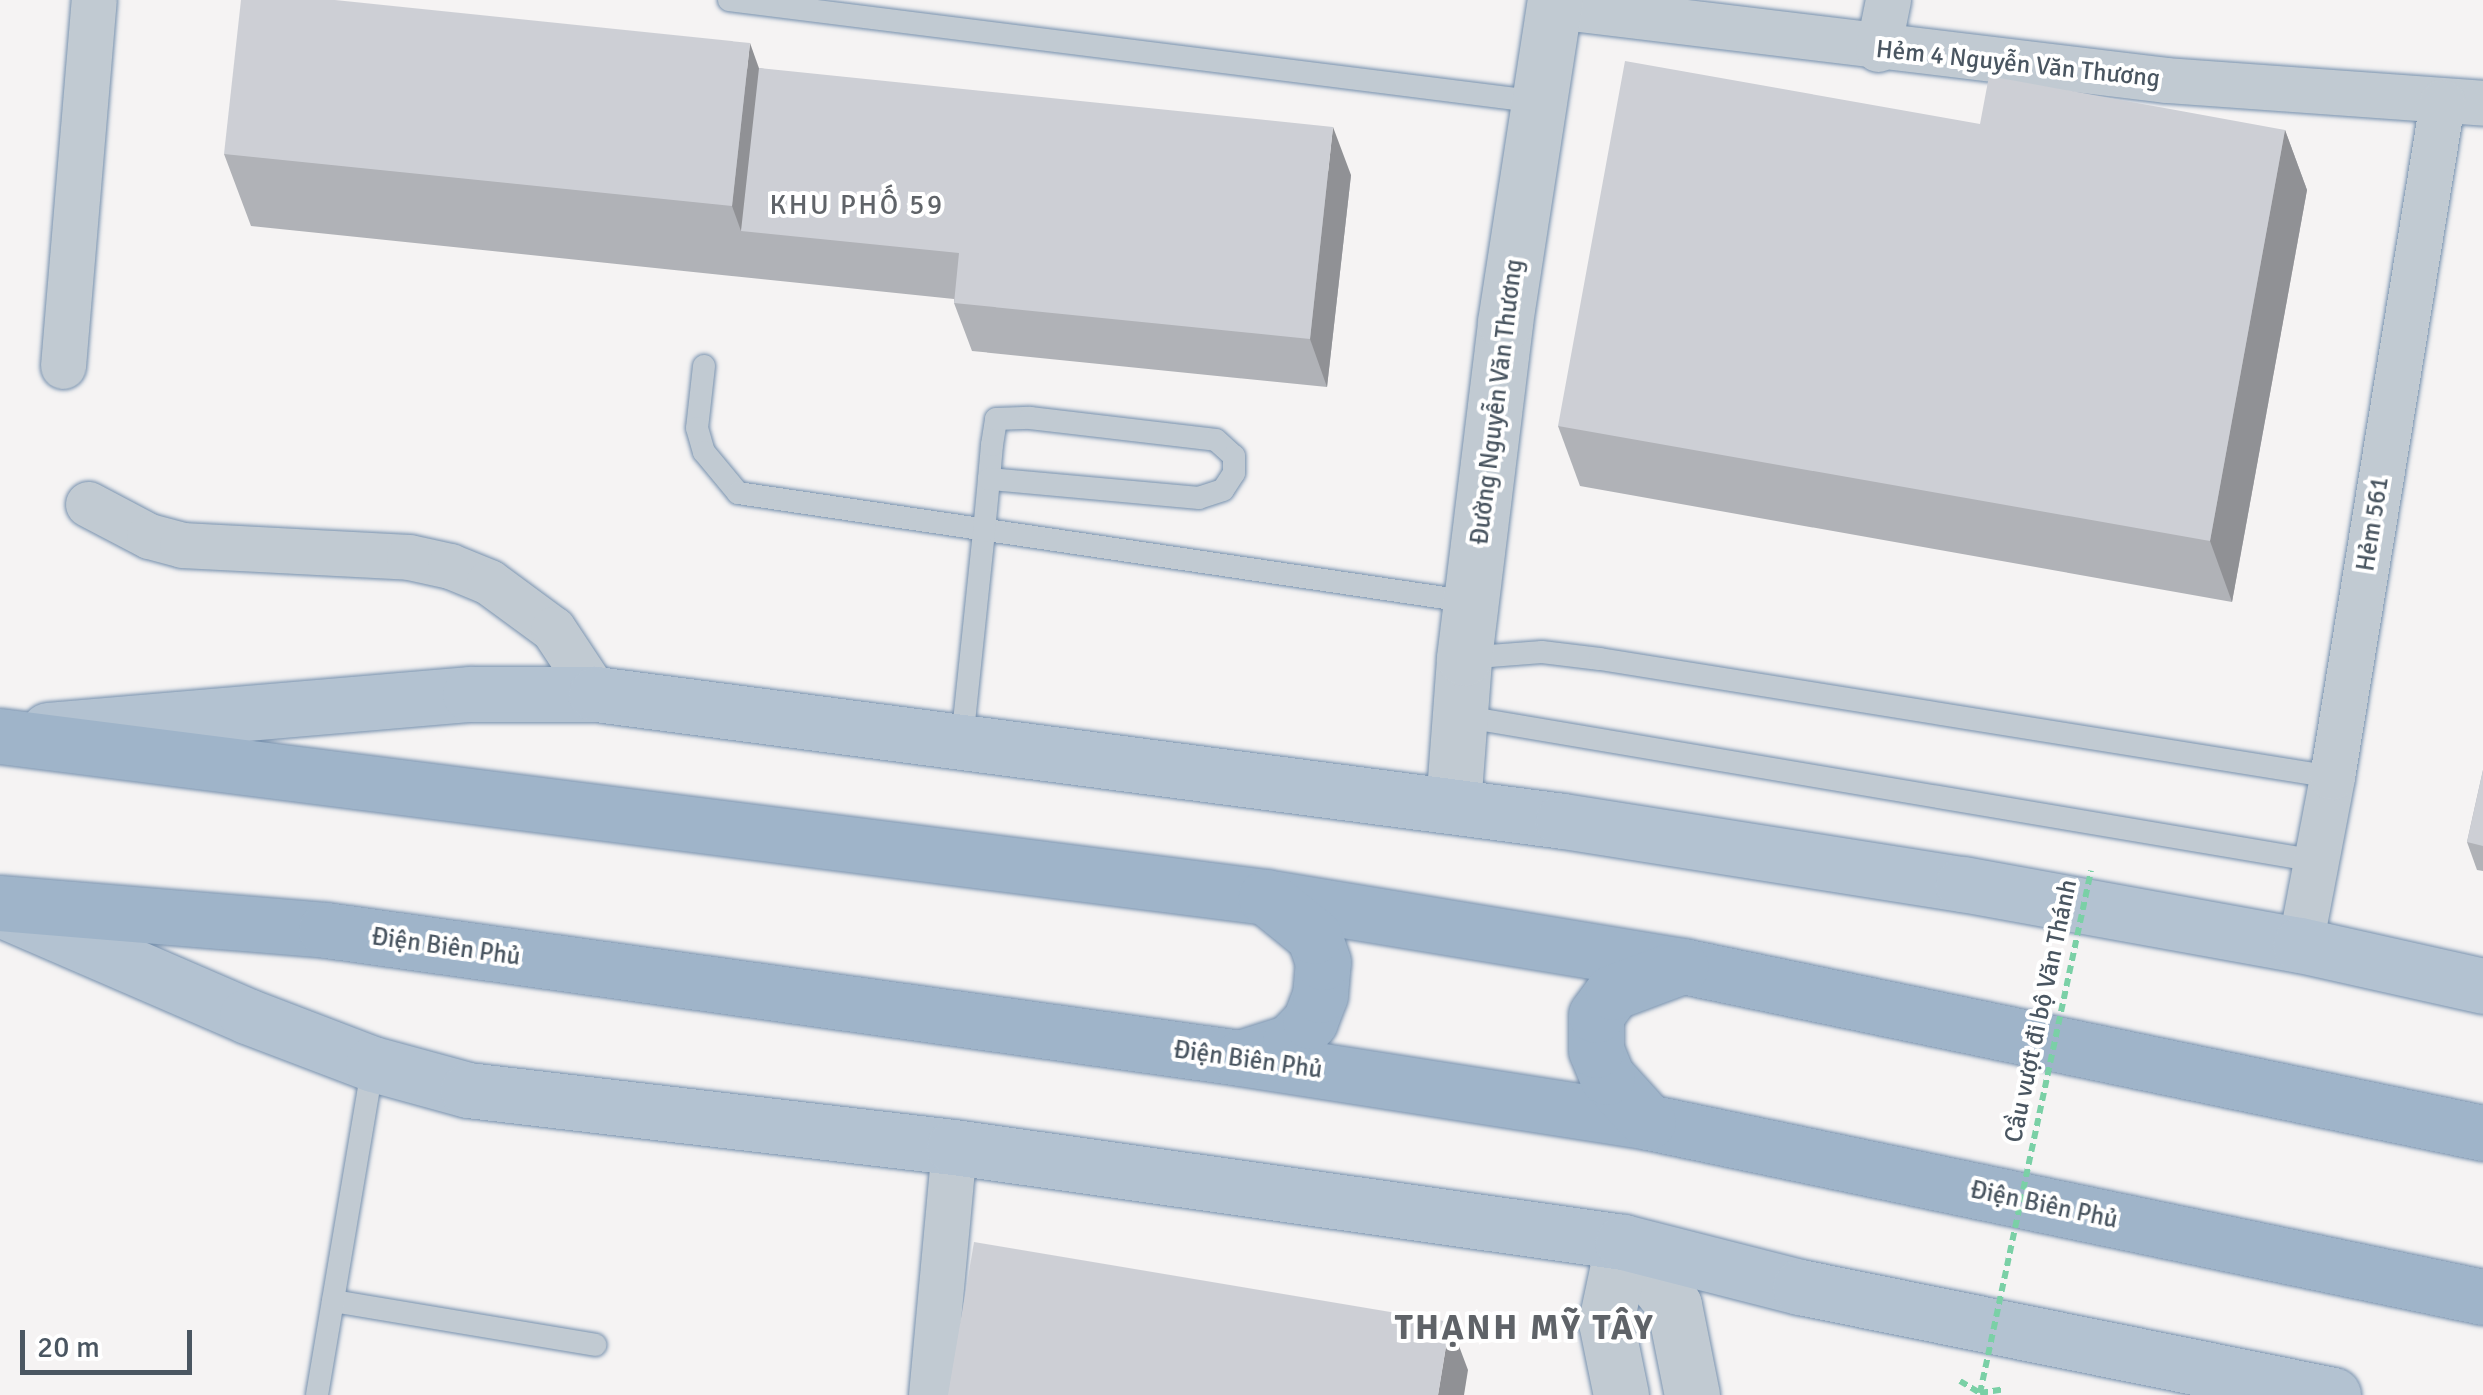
<!DOCTYPE html>
<html>
<head>
<meta charset="utf-8">
<style>
	body { margin:0 }
	#map { position:relative; width:2483px; height:1395px; overflow:hidden; background:#f5f3f3; font-family:Signika,sans-serif }
	div>[style] { position:absolute }
	.path>* { height:6px; margin-top:-3px; transform-origin:0; background:repeating-linear-gradient(90deg,#7ad0a6 0 8px,transparent 0 13px) }
	.roads { filter:drop-shadow(0 0 2px #7690ad) drop-shadow(0 0 2px #7690ad) }
	.service>* { height:22px; margin:-11px; padding:0 11px; transform-origin:11px; border-radius:11px; background:#c1cad2 }
	.minor>* { height:45px; margin:-22.5px; padding:0 22.5px; transform-origin:22.5px; border-radius:22.5px; background:#c1cad2 }
	.tertiary>* { height:55px; margin:-27.5px; padding:0 27.5px; transform-origin:27.5px; border-radius:27.5px; background:#c1cad2 }
	.primary>* { height:55px; margin:-27.5px; padding:0 27.5px; transform-origin:27.5px; border-radius:27.5px; background:#b3c2d1 }
	.trunk>* { height:55px; margin:-27.5px; padding:0 27.5px; transform-origin:27.5px; border-radius:27.5px; background:#9fb4c9 }
	.path-bridge>* { height:6px; margin-top:-3px; transform-origin:0; background:repeating-linear-gradient(90deg,#7ad0a6 0 8px,transparent 0 13px) }
	.wall>* { inset:0; background:#b0b2b7 }
	.shaded-wall>* { inset:0; background:#909195 }
	.building>* { inset:0; background:#cdcfd5 }
	span { translate:-50% -50%; white-space:nowrap; text-align:center; line-height:1.15; -webkit-text-stroke:8px #fff; paint-order:stroke }
	.street-label { font-size:25px; color:#4a5661 }
	.neighbourhood-label { font-size:28px; color:#5f6368; letter-spacing:2.5px }
	.district-label { font-size:35px; color:#5f6368; font-weight:700; letter-spacing:2.5px }
	.scale { position:absolute; left:20px; top:1330px; width:172px; height:45px; box-sizing:border-box; border:5px solid #4a5661; border-top:0; padding-left:12px; font-size:30px; line-height:35px; white-space:nowrap; color:#4a5661; -webkit-text-stroke:8px #fff; paint-order:stroke }
</style>
</head>
<body>
<div id="map">
	<div class="path">
		<i style="left:1960px;top:1381px;width:23px;rotate:31deg"></i>
		<i style="left:1980px;top:1393px;width:24px;rotate:-9deg"></i>
	</div>
	<div class="roads">
		<div class="service">
			<i style="left:729px;top:0;width:817px;rotate:7.17deg"></i>
			<i style="left:704px;top:366px;width:62px;rotate:96.4deg"></i>
			<i style="left:697px;top:428px;width:25px;rotate:74deg"></i>
			<i style="left:704px;top:452px;width:53px;rotate:50.3deg"></i>
			<i style="left:738px;top:493px;width:742px;rotate:8.45deg"></i>
			<i style="left:1464px;top:658px;width:78px;rotate:-4.4deg"></i>
			<i style="left:1542px;top:652px;width:58px;rotate:6.9deg"></i>
			<i style="left:1600px;top:659px;width:741px;rotate:9.16deg"></i>
			<i style="left:1460px;top:716px;width:868px;rotate:9.61deg"></i>
			<i style="left:962px;top:741px;width:211px;rotate:-84deg"></i>
			<i style="left:984px;top:531px;width:52px;rotate:-84.5deg"></i>
			<i style="left:989px;top:479px;width:34px;rotate:-85deg"></i>
			<i style="left:992px;top:445px;width:26px;rotate:-81deg"></i>
			<i style="left:996px;top:419px;width:34px;rotate:-2deg"></i>
			<i style="left:1030px;top:418px;width:187px;rotate:6.7deg"></i>
			<i style="left:1216px;top:440px;width:24px;rotate:42deg"></i>
			<i style="left:1234px;top:456px;width:17px;rotate:90deg"></i>
			<i style="left:1234px;top:473px;width:20px;rotate:123deg"></i>
			<i style="left:1223px;top:490px;width:25px;rotate:162deg"></i>
			<i style="left:1199px;top:498px;width:211px;rotate:-174.8deg"></i>
			<i style="left:333px;top:1301px;width:266px;rotate:9.5deg"></i>
			<i style="left:317px;top:1395px;width:336px;rotate:-80.4deg"></i>
		</div>
		<div class="minor">
			<i style="left:1554px;top:6px;width:616px;rotate:6.89deg"></i>
			<i style="left:2166px;top:80px;width:318px;rotate:4.1deg"></i>
			<i style="left:1878px;top:49px;width:50px;rotate:-78.5deg"></i>
			<i style="left:63px;top:366px;width:367px;rotate:-85.2deg"></i>
			<i style="left:88px;top:504px;width:69px;rotate:27.7deg"></i>
			<i style="left:149px;top:536px;width:34px;rotate:15deg"></i>
			<i style="left:182px;top:545px;width:227px;rotate:3deg"></i>
			<i style="left:409px;top:557px;width:42px;rotate:12.4deg"></i>
			<i style="left:450px;top:566px;width:42px;rotate:22.3deg"></i>
			<i style="left:489px;top:582px;width:79px;rotate:36.3deg"></i>
			<i style="left:553px;top:629px;width:78px;rotate:56.5deg"></i>
			<i style="left:2300px;top:945px;width:171px;rotate:-79.2deg"></i>
			<i style="left:2332px;top:777px;width:684px;rotate:-80.74deg"></i>
			<i style="left:931px;top:1395px;width:249px;rotate:-84.7deg"></i>
		</div>
		<div class="tertiary">
			<i style="left:1453px;top:806px;width:148px;rotate:-85.7deg"></i>
			<i style="left:1464px;top:658px;width:338px;rotate:-83deg"></i>
			<i style="left:1505px;top:322px;width:326px;rotate:-81.2deg"></i>
			<i style="left:1623px;top:1242px;width:81px;rotate:51deg"></i>
			<i style="left:1674px;top:1305px;width:92px;rotate:78.7deg"></i>
			<i style="left:1621px;top:1395px;width:75px;rotate:-101.6deg"></i>
			<i style="left:1606px;top:1322px;width:82px;rotate:-78deg"></i>
		</div>
		<div class="primary">
			<i style="left:48px;top:730px;width:424px;rotate:-4.9deg"></i>
			<i style="left:470px;top:694px;width:126px"></i>
			<i style="left:596px;top:694px;width:975px;rotate:7.48deg"></i>
			<i style="left:1563px;top:821px;width:405px;rotate:9deg"></i>
			<i style="left:1963px;top:884px;width:342px;rotate:10.3deg"></i>
			<i style="left:2300px;top:945px;width:188px;rotate:12.6deg"></i>
			<i style="left:0;top:909px;width:269px;rotate:23.4deg"></i>
			<i style="left:247px;top:1016px;width:135px;rotate:20.9deg"></i>
			<i style="left:373px;top:1064px;width:98px;rotate:15.3deg"></i>
			<i style="left:468px;top:1090px;width:489px;rotate:6.7deg"></i>
			<i style="left:954px;top:1147px;width:676px;rotate:8.08deg"></i>
			<i style="left:1623px;top:1242px;width:183px;rotate:14.3deg"></i>
			<i style="left:1800px;top:1287px;width:544px;rotate:11.45deg"></i>
		</div>
		<div class="trunk">
			<i style="left:0;top:736px;width:1276px;rotate:7.25deg"></i>
			<i style="left:1266px;top:897px;width:423px;rotate:9.4deg"></i>
			<i style="left:1683px;top:966px;width:817px;rotate:11.79deg"></i>
			<i style="left:0;top:903px;width:327px;rotate:4.7deg"></i>
			<i style="left:326px;top:930px;width:923px;rotate:7.97deg"></i>
			<i style="left:1240px;top:1058px;width:413px;rotate:8.9deg"></i>
			<i style="left:1648px;top:1122px;width:853px;rotate:11.84deg"></i>
			<i style="left:1240px;top:1058px;width:52px;rotate:-17.7deg"></i>
			<i style="left:1290px;top:1042px;width:29px;rotate:-46deg"></i>
			<i style="left:1310px;top:1021px;width:28px;rotate:-69deg"></i>
			<i style="left:1320px;top:995px;width:33px;rotate:-85deg"></i>
			<i style="left:1323px;top:962px;width:28px;rotate:-109deg"></i>
			<i style="left:1314px;top:936px;width:62px;rotate:-140.9deg"></i>
			<i style="left:1648px;top:1122px;width:61px;rotate:-132.3deg"></i>
			<i style="left:1607px;top:1077px;width:29px;rotate:-112deg"></i>
			<i style="left:1596px;top:1050px;width:35px;rotate:-90deg"></i>
			<i style="left:1596px;top:1015px;width:29px;rotate:-54deg"></i>
			<i style="left:1613px;top:992px;width:72px;rotate:-20.5deg"></i>
		</div>
	</div>
	<div class="path-bridge">
		<i style="left:1980px;top:1393px;width:534px;rotate:-78deg"></i>
	</div>
	<div class="wall">
		<i style="clip-path:polygon(759px 68px,1351px 175px,1327px 387px,972px 351px,954px 303px,954px 299px,251px 226px,224px 154px)"></i>
		<i style="clip-path:polygon(1980px 124px,2285px 130px,2307px 190px,2232px 602px,1580px 486px,1558px 426px)"></i>
		<i style="clip-path:polygon(2483px 770px,2483px 871px,2477px 870px,2467px 842px)"></i>
	</div>
	<div class="shaded-wall">
		<i style="clip-path:polygon(750px 43px,776px 116px,741px 231px,732px 206px)"></i>
		<i style="clip-path:polygon(1333px 127px,1351px 175px,1327px 387px,1310px 339px)"></i>
		<i style="clip-path:polygon(2285px 130px,2307px 190px,2232px 602px,2210px 541px)"></i>
		<i style="clip-path:polygon(1450px 1322px,1468px 1370px,1464px 1395px,1438px 1395px)"></i>
	</div>
	<div class="building">
		<i style="clip-path:polygon(241px 0,335px 0,750px 43px,732px 206px,224px 154px)"></i>
		<i style="clip-path:polygon(1625px 61px,1980px 124px,1989px 76px,2285px 130px,2210px 541px,1558px 426px)"></i>
		<i style="clip-path:polygon(759px 68px,1333px 127px,1310px 339px,954px 303px,959px 253px,741px 231px)"></i>
		<i style="clip-path:polygon(2483px 770px,2483px 846px,2467px 842px)"></i>
		<i style="clip-path:polygon(974px 1242px,1450px 1322px,1438px 1395px,948px 1395px)"></i>
	</div>
	<div class="street-label">
		<span style="left:2018px;top:64px;rotate:6deg">Hẻm 4 Nguyễn Văn Thương</span>
		<span style="left:1497px;top:402px;rotate:-83deg">Đường Nguyễn Văn Thương</span>
		<span style="left:2373px;top:524px;rotate:-81deg">Hẻm 561</span>
		<span style="left:446px;top:947px;rotate:8deg">Điện Biên Phủ</span>
		<span style="left:2041px;top:1011px;rotate:-78deg">Cầu vượt đi bộ Văn Thánh</span>
		<span style="left:1248px;top:1060px;rotate:8deg">Điện Biên Phủ</span>
		<span style="left:2044px;top:1205px;rotate:12deg">Điện Biên Phủ</span>
	</div>
	<div class="neighbourhood-label">
		<span style="left:857px;top:205px">KHU PHỐ 59</span>
	</div>
	<div class="district-label">
		<span style="left:1525px;top:1328px">THẠNH MỸ TÂY</span>
	</div>
	<div class="scale">20 m</div>
</div>
</body>
</html>
